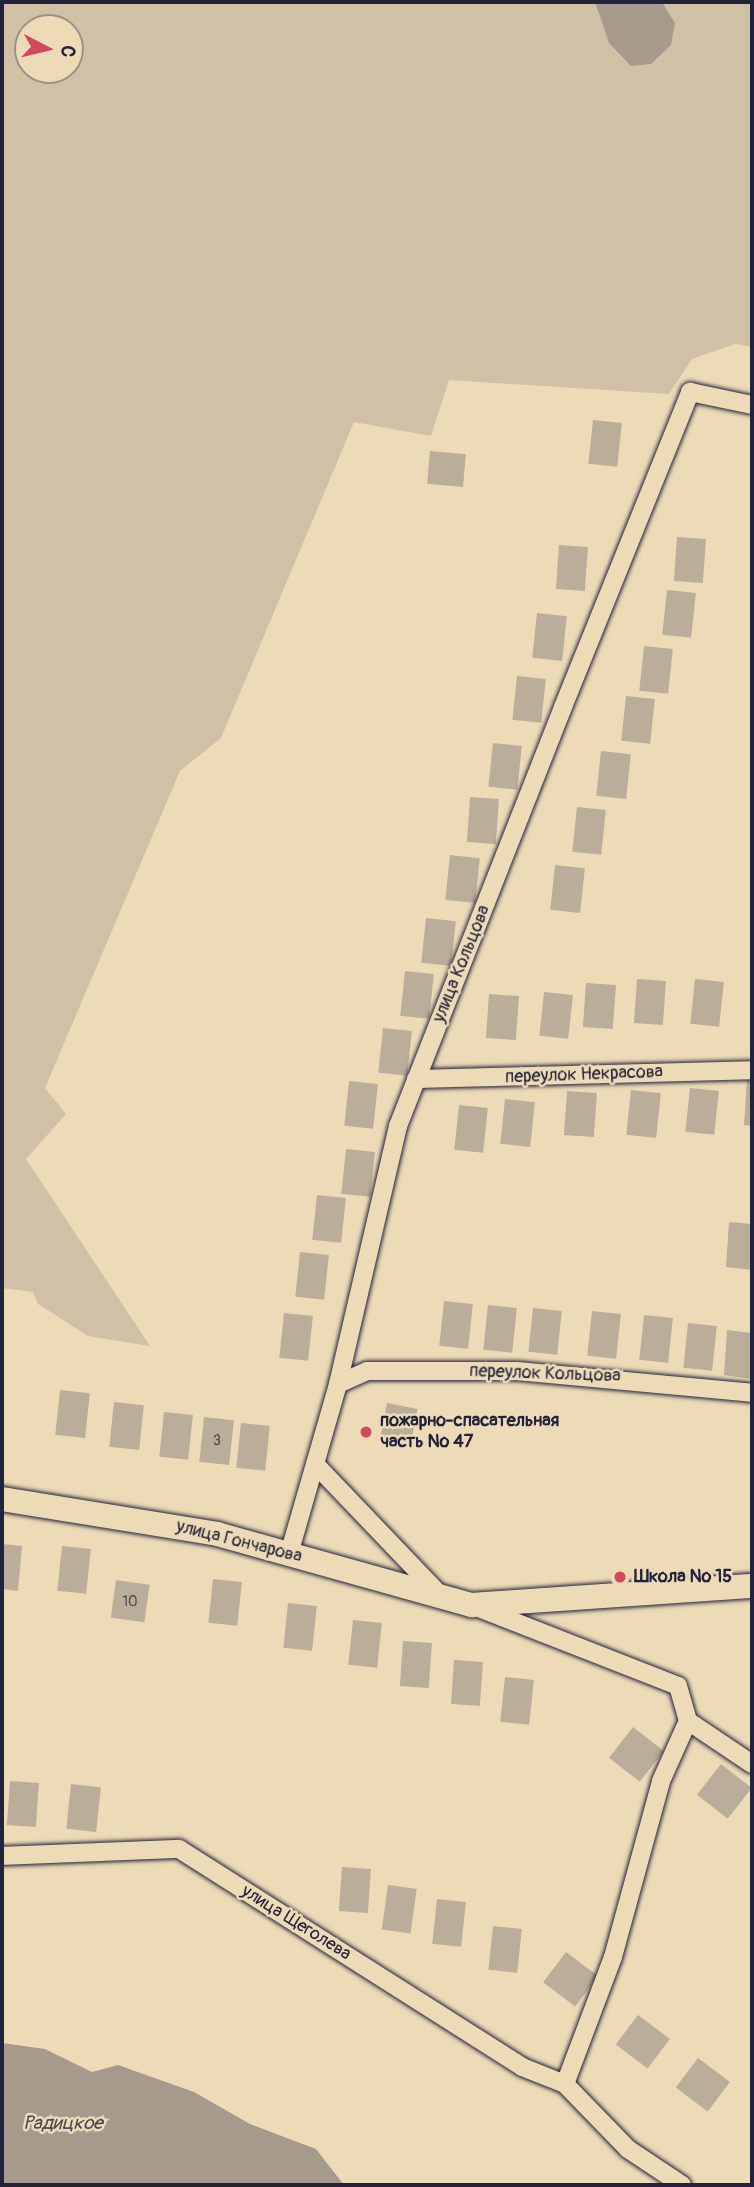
<!DOCTYPE html>
<html>
<head>
<meta charset="utf-8">
<style>
	body { margin:0 }
	#map { position:relative; width:754px; height:2187px; overflow:hidden; background:#eddbb8; font-family:Pangolin,sans-serif }
	div>[style] { position:absolute }
	.green>* { inset:0; background:#d0c0a6 }
	.water>* { inset:0; background:#a59a8b }
	.building>* { inset:0; background:#baad99; transform-origin:0 0 }
	.roads { filter:drop-shadow(0 0 2px #22223b) drop-shadow(0 0 2px #22223b) }
	.street>* { height:18px; margin:-9px; padding:0 9px; transform-origin:9px; border-radius:9px; background:#eddbb8 }
	.secondary>* { height:24px; margin:-12px; padding:0 12px; transform-origin:12px; border-radius:12px; background:#eddbb8 }
	.dots>* { width:19px; height:19px; translate:-50% -50%; box-sizing:border-box; border:4px solid #eddbb8; border-radius:50% }
	span { translate:-50% -50%; white-space:nowrap; text-align:center; line-height:1.15; -webkit-text-stroke:5px #eddbb8; paint-order:stroke }
	.number-label { font-size:14px; color:#484552 }
	.number-label span { -webkit-text-stroke-width:0 }
	.street-label { font-size:18px; color:#22223b }
	.poi-label { font-size:18px; color:#22223b; font-weight:700 }
	.left { translate:0 -50%; text-align:left }
	.water-label { font-size:19px; color:#494653; font-style:italic }
	.frame { position:absolute; inset:0; border:4px solid #22223b; pointer-events:none }
	.north { position:absolute; left:14px; top:14px; width:70px; height:70px; box-sizing:border-box; background:#eddbb8; border:2px solid #9c9186; border-radius:50%; rotate:97deg; font-size:19px; font-weight:700; line-height:28px; text-align:center; color:#22223b }
	.north::after { content:''; display:block; margin:auto; width:24px; height:32px; background:#d1495b; clip-path:polygon(50% 0,100% 100%,50% 72%,0 100%) }
</style>
</head>
<body>
<div id="map">
	<div class="green">
		<i style="clip-path:polygon(evenodd,2px 2px,595px 2px,609px 43px,675px 23px,662px 2px,752px 2px,752px 347px,735px 344px,692px 359px,669px 394px,449px 380px,431px 436px,354px 422px,221px 738px,180px 771px,45px 1088px,66px 1114px,26px 1159px,150px 1346px,88px 1336px,38px 1304px,33px 1292px,2px 1288px,2px 2px,28px 28px,70px 28px,70px 70px,28px 70px,28px 28px)"></i>
	</div>
	<div class="water">
		<i style="clip-path:polygon(595px 2px,662px 2px,675px 23px,671px 45px,651px 64px,631px 66px,609px 43px)"></i>
		<i style="clip-path:polygon(2px 2043px,45px 2049px,92px 2072px,118px 2065px,194px 2092px,250px 2124px,316px 2149px,344px 2185px,2px 2185px)"></i>
	</div>
	<div class="building">
		<i style="left:593px;top:420px;width:29px;height:44px;rotate:6deg"></i>
		<i style="left:430px;top:451px;width:36px;height:33px;rotate:5deg"></i>
		<i style="left:677px;top:537px;width:29px;height:44px;rotate:4deg"></i>
		<i style="left:559px;top:545px;width:29px;height:44px;rotate:4deg"></i>
		<i style="left:667px;top:590px;width:29px;height:45px;rotate:6deg"></i>
		<i style="left:537px;top:613px;width:30px;height:45px;rotate:6deg"></i>
		<i style="left:644px;top:646px;width:29px;height:45px;rotate:6deg"></i>
		<i style="left:517px;top:676px;width:29px;height:44px;rotate:6deg"></i>
		<i style="left:626px;top:696px;width:29px;height:45px;rotate:6deg"></i>
		<i style="left:493px;top:743px;width:29px;height:44px;rotate:6deg"></i>
		<i style="left:601px;top:751px;width:30px;height:45px;rotate:6deg"></i>
		<i style="left:470px;top:797px;width:29px;height:45px;rotate:4deg"></i>
		<i style="left:577px;top:807px;width:29px;height:45px;rotate:6deg"></i>
		<i style="left:450px;top:855px;width:30px;height:45px;rotate:6deg"></i>
		<i style="left:555px;top:865px;width:30px;height:45px;rotate:6deg"></i>
		<i style="left:426px;top:918px;width:30px;height:45px;rotate:6deg"></i>
		<i style="left:405px;top:971px;width:29px;height:45px;rotate:6deg"></i>
		<i style="left:637px;top:979px;width:29px;height:44px;rotate:4deg"></i>
		<i style="left:695px;top:979px;width:29px;height:45px;rotate:6deg"></i>
		<i style="left:586px;top:983px;width:30px;height:44px;rotate:4deg"></i>
		<i style="left:544px;top:992px;width:29px;height:44px;rotate:6deg"></i>
		<i style="left:489px;top:994px;width:30px;height:44px;rotate:4deg"></i>
		<i style="left:383px;top:1028px;width:29px;height:45px;rotate:6deg"></i>
		<i style="clip-path:polygon(747px 1080px,752px 1081px,752px 1126px,744px 1125px)"></i>
		<i style="left:349px;top:1081px;width:29px;height:45px;rotate:6deg"></i>
		<i style="left:690px;top:1088px;width:29px;height:44px;rotate:6deg"></i>
		<i style="left:631px;top:1090px;width:30px;height:45px;rotate:6deg"></i>
		<i style="left:567px;top:1091px;width:30px;height:44px;rotate:4deg"></i>
		<i style="left:505px;top:1099px;width:30px;height:45px;rotate:6deg"></i>
		<i style="left:459px;top:1105px;width:29px;height:45px;rotate:6deg"></i>
		<i style="left:346px;top:1149px;width:29px;height:45px;rotate:6deg"></i>
		<i style="left:317px;top:1195px;width:29px;height:45px;rotate:6deg"></i>
		<i style="clip-path:polygon(729px 1222px,752px 1224px,752px 1270px,726px 1267px)"></i>
		<i style="left:300px;top:1252px;width:29px;height:45px;rotate:6deg"></i>
		<i style="left:444px;top:1301px;width:29px;height:45px;rotate:6deg"></i>
		<i style="left:488px;top:1305px;width:29px;height:45px;rotate:6deg"></i>
		<i style="left:533px;top:1308px;width:29px;height:44px;rotate:6deg"></i>
		<i style="left:592px;top:1311px;width:29px;height:45px;rotate:6deg"></i>
		<i style="left:284px;top:1313px;width:29px;height:45px;rotate:6deg"></i>
		<i style="left:644px;top:1315px;width:29px;height:45px;rotate:6deg"></i>
		<i style="left:688px;top:1323px;width:29px;height:45px;rotate:6deg"></i>
		<i style="clip-path:polygon(727px 1330px,752px 1333px,752px 1379px,724px 1375px)"></i>
		<i style="left:60px;top:1390px;width:30px;height:45px;rotate:6deg"></i>
		<i style="left:114px;top:1402px;width:30px;height:45px;rotate:6deg"></i>
		<i style="left:387px;top:1403px;width:31px;height:39px;rotate:11deg"></i>
		<i style="left:164px;top:1412px;width:29px;height:45px;rotate:6deg"></i>
		<i style="left:204px;top:1417px;width:30px;height:45px;rotate:6deg"></i>
		<i style="left:241px;top:1423px;width:29px;height:45px;rotate:6deg"></i>
		<i style="clip-path:polygon(2px 1544px,22px 1546px,18px 1591px,2px 1589px)"></i>
		<i style="left:62px;top:1546px;width:29px;height:45px;rotate:6deg"></i>
		<i style="left:213px;top:1579px;width:29px;height:44px;rotate:6deg"></i>
		<i style="left:116px;top:1580px;width:34px;height:38px;rotate:8deg"></i>
		<i style="left:288px;top:1603px;width:29px;height:45px;rotate:6deg"></i>
		<i style="left:353px;top:1620px;width:29px;height:45px;rotate:6deg"></i>
		<i style="left:403px;top:1641px;width:29px;height:45px;rotate:4deg"></i>
		<i style="left:454px;top:1660px;width:29px;height:44px;rotate:4deg"></i>
		<i style="left:505px;top:1677px;width:29px;height:45px;rotate:6deg"></i>
		<i style="left:633px;top:1727px;width:39px;height:39px;rotate:38deg"></i>
		<i style="left:721px;top:1764px;width:39px;height:39px;rotate:38deg"></i>
		<i style="left:10px;top:1781px;width:29px;height:44px;rotate:4deg"></i>
		<i style="left:71px;top:1784px;width:30px;height:45px;rotate:6deg"></i>
		<i style="left:342px;top:1867px;width:29px;height:44px;rotate:4deg"></i>
		<i style="left:388px;top:1885px;width:29px;height:45px;rotate:8deg"></i>
		<i style="left:437px;top:1899px;width:29px;height:45px;rotate:6deg"></i>
		<i style="left:493px;top:1926px;width:29px;height:44px;rotate:6deg"></i>
		<i style="left:566px;top:1952px;width:40px;height:38px;rotate:37deg"></i>
		<i style="left:638px;top:2015px;width:40px;height:37px;rotate:37deg"></i>
		<i style="left:698px;top:2058px;width:40px;height:37px;rotate:37deg"></i>
	</div>
	<div class="roads">
		<div class="street">
			<i style="left:416px;top:1079px;width:336px;rotate:-1.5deg"></i>
			<i style="left:338px;top:1384px;width:32px;rotate:-24deg"></i>
			<i style="left:367px;top:1371px;width:150px"></i>
			<i style="left:517px;top:1371px;width:236px;rotate:5.3deg"></i>
			<i style="left:315px;top:1464px;width:181px;rotate:46.3deg"></i>
			<i style="left:289px;top:1554px;width:177px;rotate:-73.9deg"></i>
			<i style="left:338px;top:1384px;width:265px;rotate:-76.9deg"></i>
			<i style="left:398px;top:1126px;width:450px;rotate:-68.5deg"></i>
			<i style="left:563px;top:707px;width:340px;rotate:-68deg"></i>
			<i style="left:690px;top:392px;width:63px;rotate:11.8deg"></i>
			<i style="left:474px;top:1606px;width:219px;rotate:21.4deg"></i>
			<i style="left:678px;top:1686px;width:36px;rotate:74deg"></i>
			<i style="left:688px;top:1721px;width:77px;rotate:33.9deg"></i>
			<i style="left:2px;top:1856px;width:177px;rotate:-2.3deg"></i>
			<i style="left:179px;top:1849px;width:406px;rotate:32.4deg"></i>
			<i style="left:522px;top:2067px;width:46px;rotate:21.6deg"></i>
			<i style="left:682px;top:2185px;width:65px;rotate:-146.3deg"></i>
			<i style="left:628px;top:2149px;width:91px;rotate:-134.1deg"></i>
			<i style="left:565px;top:2084px;width:136px;rotate:-69.3deg"></i>
			<i style="left:613px;top:1957px;width:182px;rotate:-74.7deg"></i>
			<i style="left:661px;top:1781px;width:66px;rotate:-65.8deg"></i>
		</div>
		<div class="secondary">
			<i style="left:2px;top:1499px;width:218px;rotate:9.2deg"></i>
			<i style="left:217px;top:1534px;width:265px;rotate:15.6deg"></i>
			<i style="left:472px;top:1605px;width:281px;rotate:-3.9deg"></i>
		</div>
	</div>
	<div class="dots">
		<i style="left:366px;top:1432px;background:#d1495b"></i>
		<i style="left:620px;top:1577px;background:#d1495b"></i>
	</div>
	<div class="number-label">
		<span style="left:217px;top:1441px">3</span>
		<span style="left:130px;top:1602px">10</span>
	</div>
	<div class="street-label">
		<span style="left:462px;top:964px;rotate:-68deg">улица Кольцова</span>
		<span style="left:584px;top:1075px;rotate:-2deg">переулок Некрасова</span>
		<span style="left:545px;top:1374px;rotate:2deg">переулок Кольцова</span>
		<span style="left:239px;top:1542px;rotate:14deg">улица Гончарова</span>
		<span style="left:296px;top:1923px;rotate:32deg">улица Щеголева</span>
	</div>
	<div class="poi-label">
		<span class="left" style="left:380px;top:1432px">пожарно-спасательная<br>часть № 47</span>
		<span class="left" style="left:634px;top:1577px">Школа № 15</span>
	</div>
	<div class="water-label">
		<span style="left:63px;top:2124px">Радицкое</span>
	</div>
	<div class="frame"></div>
	<div class="north">С</div>
</div>
</body>
</html>
